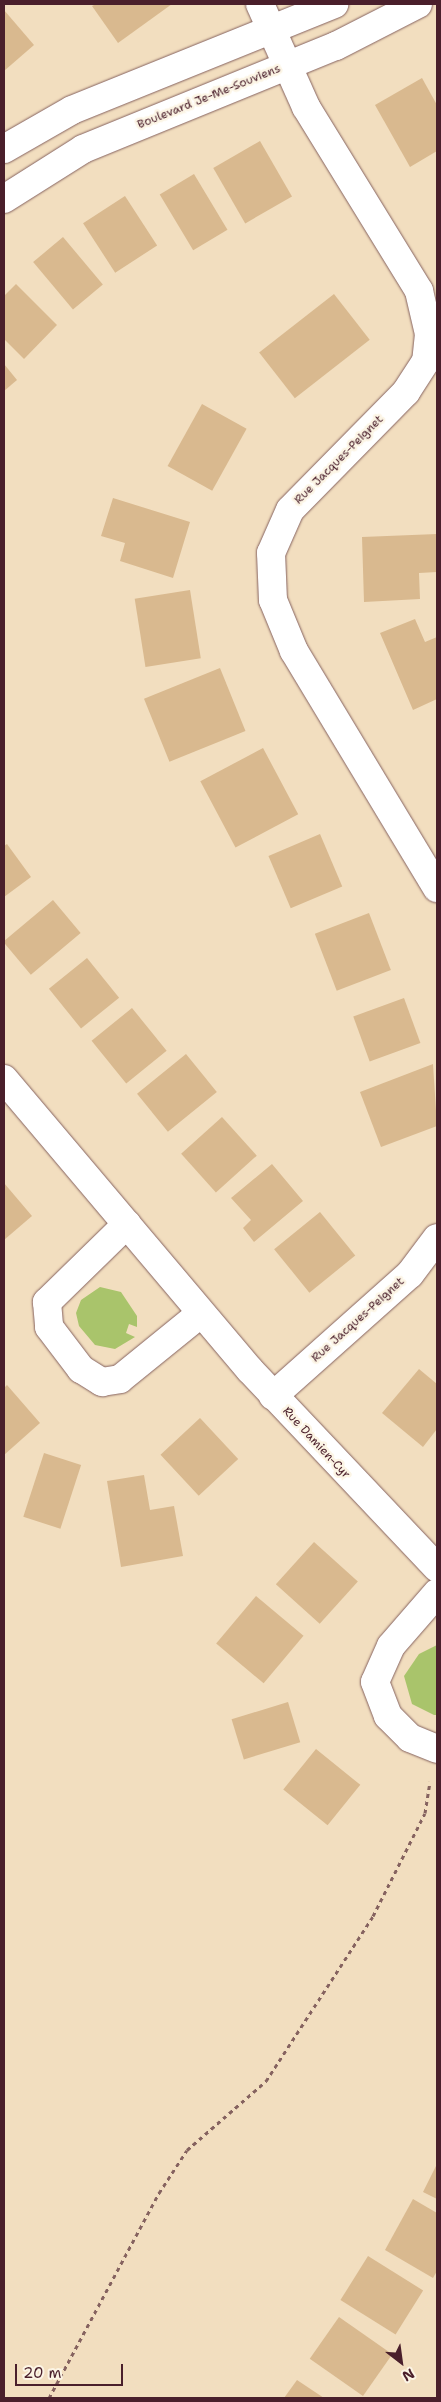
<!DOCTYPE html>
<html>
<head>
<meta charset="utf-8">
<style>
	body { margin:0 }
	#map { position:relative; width:441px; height:2402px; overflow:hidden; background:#f2debf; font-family:"Shantell Sans",sans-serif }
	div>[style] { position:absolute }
	.green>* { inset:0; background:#a9c46b }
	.building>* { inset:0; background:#d9b98f; transform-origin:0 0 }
	.path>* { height:3px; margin-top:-1.5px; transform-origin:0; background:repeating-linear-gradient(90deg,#85625f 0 4px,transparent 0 8px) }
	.roads { filter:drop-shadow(0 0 1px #85625f) drop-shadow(0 0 1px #85625f) }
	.minor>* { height:28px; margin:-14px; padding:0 14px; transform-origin:14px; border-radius:14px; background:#fff }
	span { translate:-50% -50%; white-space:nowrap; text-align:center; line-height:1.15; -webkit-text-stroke:5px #fcf5e5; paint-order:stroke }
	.street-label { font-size:12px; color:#4a1f2b }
	.frame { position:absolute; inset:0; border:5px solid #4a1f2b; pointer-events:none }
	.north { position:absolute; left:376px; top:2337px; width:50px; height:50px; -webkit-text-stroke:4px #fcf5e5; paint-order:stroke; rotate:150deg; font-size:14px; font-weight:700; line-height:20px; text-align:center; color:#4a1f2b }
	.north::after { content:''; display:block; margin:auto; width:18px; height:22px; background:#4a1f2b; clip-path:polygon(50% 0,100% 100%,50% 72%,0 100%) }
	.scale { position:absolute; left:15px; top:2364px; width:108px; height:22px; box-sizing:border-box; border:2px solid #4a1f2b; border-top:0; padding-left:6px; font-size:15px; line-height:18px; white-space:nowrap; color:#4a1f2b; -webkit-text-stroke:4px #fcf5e5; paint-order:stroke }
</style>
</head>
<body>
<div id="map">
	<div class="green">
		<i style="clip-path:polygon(100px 1287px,121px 1292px,137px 1316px,137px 1327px,129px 1324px,126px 1333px,135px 1337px,115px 1349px,95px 1345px,79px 1326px,76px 1313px,81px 1300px)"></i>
		<i style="clip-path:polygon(437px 1645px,437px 1715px,434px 1715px,412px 1704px,404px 1676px,419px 1654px)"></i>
	</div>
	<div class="building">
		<i style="clip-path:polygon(96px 4px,172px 4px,118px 43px,92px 6px)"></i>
		<i style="clip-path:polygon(4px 10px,34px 45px,4px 71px)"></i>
		<i style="clip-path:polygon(422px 78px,437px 105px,437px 151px,410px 167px,375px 105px)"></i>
		<i style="left:260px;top:141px;width:64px;height:54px;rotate:60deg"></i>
		<i style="left:194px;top:174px;width:65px;height:40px;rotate:59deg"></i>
		<i style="left:125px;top:196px;width:59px;height:50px;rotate:57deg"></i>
		<i style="left:63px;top:237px;width:62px;height:39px;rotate:50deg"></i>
		<i style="clip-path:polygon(16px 284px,57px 325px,24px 359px,4px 339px,4px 296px)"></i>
		<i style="left:334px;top:294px;width:58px;height:95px;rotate:52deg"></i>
		<i style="clip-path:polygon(4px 364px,17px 380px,4px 391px)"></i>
		<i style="left:202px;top:404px;width:51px;height:71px;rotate:29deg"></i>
		<i style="clip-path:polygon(113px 498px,190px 522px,173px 578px,120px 561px,125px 543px,101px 536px)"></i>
		<i style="clip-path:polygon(437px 534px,437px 572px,419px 573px,420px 599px,364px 602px,362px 537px)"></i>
		<i style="left:190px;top:590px;width:69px;height:56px;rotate:81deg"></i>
		<i style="clip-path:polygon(415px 619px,425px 642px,437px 637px,437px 699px,413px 710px,380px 633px)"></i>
		<i style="left:220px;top:668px;width:68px;height:82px;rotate:68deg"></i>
		<i style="left:263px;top:748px;width:75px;height:71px;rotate:62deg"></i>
		<i style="left:320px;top:834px;width:57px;height:56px;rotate:67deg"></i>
		<i style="clip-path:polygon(7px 844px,31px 877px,4px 897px,4px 846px)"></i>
		<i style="left:53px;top:900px;width:43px;height:65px;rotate:50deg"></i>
		<i style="left:369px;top:913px;width:61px;height:58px;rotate:69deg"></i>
		<i style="left:87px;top:958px;width:51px;height:49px;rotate:51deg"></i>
		<i style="left:404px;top:998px;width:48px;height:54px;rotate:70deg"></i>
		<i style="left:132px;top:1008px;width:55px;height:52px;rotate:51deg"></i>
		<i style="left:186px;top:1054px;width:49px;height:63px;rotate:51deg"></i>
		<i style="clip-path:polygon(433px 1064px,437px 1126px,381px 1147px,360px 1092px)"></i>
		<i style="left:222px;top:1117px;width:52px;height:55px;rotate:48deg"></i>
		<i style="clip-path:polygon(272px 1164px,303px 1201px,254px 1242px,243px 1228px,251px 1220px,231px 1198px)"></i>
		<i style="clip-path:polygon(4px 1183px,32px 1216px,4px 1240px)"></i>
		<i style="left:320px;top:1212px;width:56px;height:59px;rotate:51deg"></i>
		<i style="clip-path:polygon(419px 1369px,437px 1384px,437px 1429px,423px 1447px,382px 1413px)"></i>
		<i style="clip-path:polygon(7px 1385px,40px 1423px,4px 1455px,4px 1388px)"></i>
		<i style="left:200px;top:1418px;width:56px;height:54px;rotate:47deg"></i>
		<i style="left:44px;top:1453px;width:39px;height:67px;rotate:18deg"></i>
		<i style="clip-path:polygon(144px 1475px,150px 1510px,174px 1506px,183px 1556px,121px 1567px,107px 1481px)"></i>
		<i style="left:314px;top:1542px;width:59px;height:57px;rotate:42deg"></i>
		<i style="left:256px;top:1596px;width:62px;height:62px;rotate:40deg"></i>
		<i style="left:288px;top:1702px;width:42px;height:59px;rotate:73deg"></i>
		<i style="left:316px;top:1749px;width:57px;height:52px;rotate:39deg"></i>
		<i style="clip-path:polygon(437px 2164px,437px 2199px,423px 2192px)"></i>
		<i style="clip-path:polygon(413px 2199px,437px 2213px,437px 2271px,433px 2278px,385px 2250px)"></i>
		<i style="left:368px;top:2256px;width:65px;height:52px;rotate:32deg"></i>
		<i style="left:339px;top:2317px;width:65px;height:51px;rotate:35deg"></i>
		<i style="clip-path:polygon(297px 2380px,324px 2398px,284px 2398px)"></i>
	</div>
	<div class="path">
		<i style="left:49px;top:2398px;width:233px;rotate:-61.8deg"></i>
		<i style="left:159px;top:2193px;width:51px;rotate:-56.9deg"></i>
		<i style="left:187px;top:2150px;width:105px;rotate:-41.1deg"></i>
		<i style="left:266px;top:2081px;width:197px;rotate:-57deg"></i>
		<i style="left:373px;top:1916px;width:115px;rotate:-63.2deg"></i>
		<i style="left:425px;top:1813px;width:32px;rotate:-81deg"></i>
	</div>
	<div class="roads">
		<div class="minor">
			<i style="left:260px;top:4px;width:113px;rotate:65.9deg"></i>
			<i style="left:306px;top:107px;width:216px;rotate:58.4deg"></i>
			<i style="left:419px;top:291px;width:44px;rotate:76.9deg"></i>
			<i style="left:429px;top:334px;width:27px;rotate:96deg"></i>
			<i style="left:426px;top:361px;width:37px;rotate:123deg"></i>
			<i style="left:406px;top:392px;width:165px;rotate:134.5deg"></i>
			<i style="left:290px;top:510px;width:47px;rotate:113.8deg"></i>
			<i style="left:271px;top:553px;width:47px;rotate:87.6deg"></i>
			<i style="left:273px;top:600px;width:55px;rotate:67.6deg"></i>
			<i style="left:294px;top:651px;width:277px;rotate:58.9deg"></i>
			<i style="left:4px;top:149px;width:78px;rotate:-29.8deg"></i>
			<i style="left:72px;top:110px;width:283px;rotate:-22deg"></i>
			<i style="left:4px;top:199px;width:93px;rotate:-32.3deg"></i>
			<i style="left:83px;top:149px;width:273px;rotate:-22.2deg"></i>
			<i style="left:336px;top:46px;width:92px;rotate:-27.1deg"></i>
			<i style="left:4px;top:1079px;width:381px;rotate:49.8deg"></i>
			<i style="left:250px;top:1370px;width:272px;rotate:46.6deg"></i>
			<i style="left:127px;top:1224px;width:112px;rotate:135.7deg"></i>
			<i style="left:47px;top:1302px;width:25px;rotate:85deg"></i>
			<i style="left:49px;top:1327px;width:53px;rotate:52.7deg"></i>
			<i style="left:81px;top:1369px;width:25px;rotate:32deg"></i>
			<i style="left:102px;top:1382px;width:18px;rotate:-9deg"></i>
			<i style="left:120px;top:1379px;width:103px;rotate:-39.1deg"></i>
			<i style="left:273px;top:1396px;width:183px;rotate:-41.7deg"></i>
			<i style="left:410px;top:1274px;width:45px;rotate:-53.1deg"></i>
			<i style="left:437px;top:1593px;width:70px;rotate:131deg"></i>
			<i style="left:391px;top:1646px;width:39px;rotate:114deg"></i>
			<i style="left:375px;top:1682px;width:36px;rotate:69deg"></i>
			<i style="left:388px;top:1716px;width:31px;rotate:45deg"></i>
			<i style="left:410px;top:1738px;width:29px;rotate:22deg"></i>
		</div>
	</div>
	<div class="street-label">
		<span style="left:209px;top:97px;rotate:-22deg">Boulevard Je-Me-Souviens</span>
		<span style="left:339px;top:460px;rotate:-45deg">Rue Jacques-Peignet</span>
		<span style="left:358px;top:1320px;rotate:-42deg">Rue Jacques-Peignet</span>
		<span style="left:316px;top:1443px;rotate:47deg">Rue Damien-Cyr</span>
	</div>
	<div class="frame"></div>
	<div class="north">N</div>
	<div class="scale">20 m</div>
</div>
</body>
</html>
